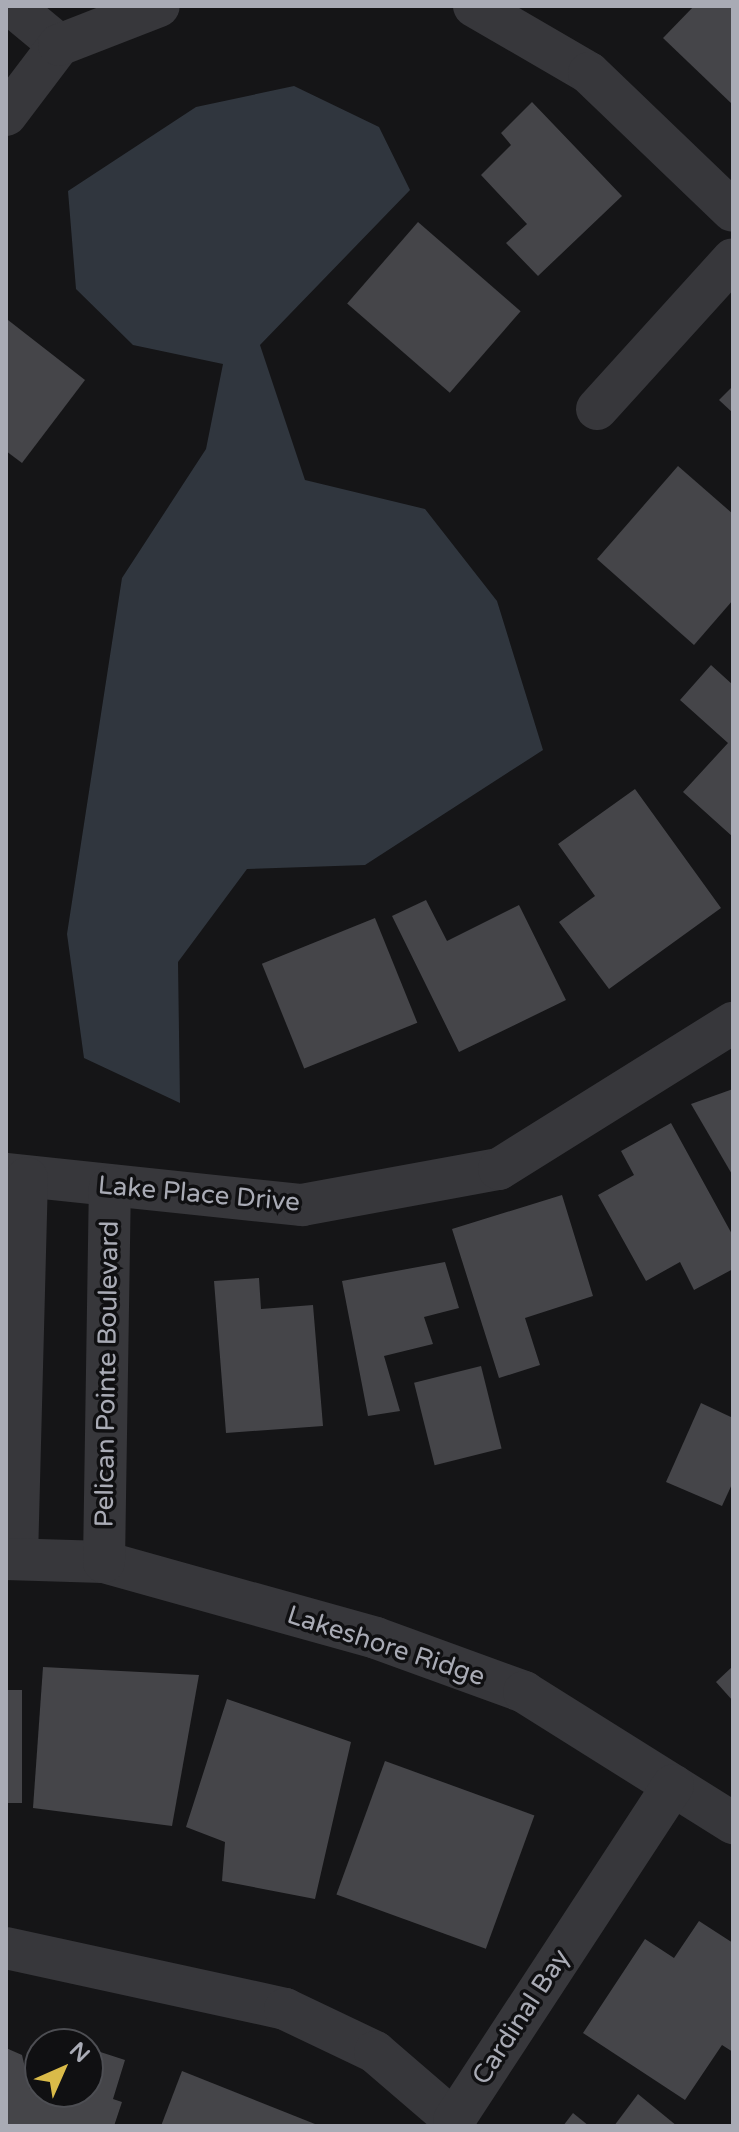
<!DOCTYPE html>
<html>
<head>
<meta charset="utf-8">
<style>
	body { margin:0 }
	#map { position:relative; width:739px; height:2132px; overflow:hidden; background:#151517; font-family:"Varela Round",sans-serif }
	div>[style] { position:absolute }
	.water>* { inset:0; background:#30363e }
	.building>* { inset:0; background:#454549; transform-origin:0 0 }
	.minor>* { height:42px; margin:-21px; padding:0 21px; transform-origin:21px; border-radius:21px; background:#37373b }
	span { translate:-50% -50%; white-space:nowrap; text-align:center; line-height:1.15; -webkit-text-stroke:7px #101012; paint-order:stroke }
	.street-label { font-size:26px; color:#a9abb5 }
	.frame { position:absolute; inset:0; border:8px solid #a9abb5; pointer-events:none }
	.north { position:absolute; left:24px; top:2028px; width:80px; height:80px; box-sizing:border-box; background:#101012; border:2px solid #4d4e53; border-radius:50%; rotate:45deg; font-size:22px; font-weight:700; line-height:32px; text-align:center; color:#a9abb5 }
	.north::after { content:''; display:block; margin:auto; width:28px; height:36px; background:#dabb49; clip-path:polygon(50% 0,100% 100%,50% 72%,0 100%) }
</style>
</head>
<body>
<div id="map">
	<div class="water">
		<i style="clip-path:polygon(294px 86px,379px 127px,410px 190px,260px 345px,305px 480px,425px 509px,497px 601px,543px 750px,365px 865px,247px 869px,178px 962px,180px 1103px,84px 1058px,67px 934px,122px 578px,206px 449px,223px 364px,133px 345px,76px 289px,68px 191px,196px 107px)"></i>
	</div>
	<div class="building">
		<i style="clip-path:polygon(694px 6px,733px 6px,733px 105px,663px 38px)"></i>
		<i style="clip-path:polygon(532px 102px,622px 196px,538px 276px,506px 243px,527px 224px,481px 175px,511px 145px,501px 133px)"></i>
		<i style="left:418px;top:222px;width:136px;height:108px;rotate:41deg"></i>
		<i style="clip-path:polygon(8px 320px,85px 380px,22px 463px,6px 451px)"></i>
		<i style="clip-path:polygon(733px 386px,733px 413px,719px 400px)"></i>
		<i style="clip-path:polygon(678px 466px,733px 514px,733px 600px,694px 645px,597px 559px)"></i>
		<i style="clip-path:polygon(711px 665px,733px 685px,733px 837px,683px 792px,728px 743px,680px 700px)"></i>
		<i style="clip-path:polygon(635px 789px,721px 908px,609px 989px,559px 922px,595px 896px,558px 844px)"></i>
		<i style="clip-path:polygon(426px 900px,447px 941px,519px 905px,566px 1000px,459px 1052px,392px 916px)"></i>
		<i style="left:375px;top:918px;width:113px;height:122px;rotate:68deg"></i>
		<i style="clip-path:polygon(733px 1089px,733px 1176px,691px 1104px)"></i>
		<i style="clip-path:polygon(671px 1123px,733px 1236px,733px 1269px,694px 1290px,680px 1262px,646px 1281px,598px 1195px,634px 1175px,621px 1151px)"></i>
		<i style="clip-path:polygon(562px 1195px,593px 1296px,525px 1318px,540px 1365px,499px 1378px,452px 1229px)"></i>
		<i style="clip-path:polygon(445px 1262px,459px 1308px,424px 1317px,433px 1344px,384px 1356px,400px 1411px,368px 1416px,342px 1281px)"></i>
		<i style="clip-path:polygon(259px 1278px,261px 1309px,313px 1305px,323px 1426px,226px 1433px,214px 1281px)"></i>
		<i style="left:481px;top:1366px;width:85px;height:69px;rotate:76deg"></i>
		<i style="clip-path:polygon(701px 1403px,733px 1418px,733px 1482px,722px 1506px,666px 1482px)"></i>
		<i style="clip-path:polygon(733px 1666px,733px 1701px,716px 1682px)"></i>
		<i style="clip-path:polygon(43px 1667px,199px 1675px,172px 1826px,33px 1808px)"></i>
		<i style="left:6px;top:1690px;width:16px;height:113px"></i>
		<i style="clip-path:polygon(227px 1699px,351px 1742px,315px 1899px,222px 1881px,225px 1842px,186px 1827px)"></i>
		<i style="left:385px;top:1761px;width:159px;height:142px;rotate:20deg"></i>
		<i style="clip-path:polygon(699px 1921px,733px 1943px,733px 2052px,722px 2045px,685px 2100px,583px 2033px,645px 1939px,674px 1958px)"></i>
		<i style="clip-path:polygon(6px 2048px,22px 2055px,30px 2089px,34px 2073px,40px 2074px,40px 2092px,88px 2092px,88px 2048px,125px 2060px,113px 2099px,122px 2102px,114px 2126px,6px 2126px)"></i>
		<i style="clip-path:polygon(182px 2071px,320px 2126px,161px 2126px)"></i>
		<i style="clip-path:polygon(638px 2094px,677px 2126px,614px 2126px)"></i>
		<i style="clip-path:polygon(573px 2113px,589px 2126px,563px 2126px)"></i>
	</div>
	<div class="minor">
		<i style="left:12px;top:6px;width:61px;rotate:39.7deg"></i>
		<i style="left:474px;top:6px;width:133px;rotate:30.2deg"></i>
		<i style="left:589px;top:73px;width:199px;rotate:43.8deg"></i>
		<i style="left:6px;top:115px;width:88px;rotate:-52.9deg"></i>
		<i style="left:59px;top:45px;width:107px;rotate:-21.3deg"></i>
		<i style="left:597px;top:409px;width:202px;rotate:-47.8deg"></i>
		<i style="left:6px;top:1174px;width:298px;rotate:6deg"></i>
		<i style="left:302px;top:1205px;width:200px;rotate:-10.4deg"></i>
		<i style="left:499px;top:1169px;width:276px;rotate:-32deg"></i>
		<i style="left:17px;top:1558px;width:380px;rotate:-88.5deg"></i>
		<i style="left:6px;top:1559px;width:98px;rotate:1.8deg"></i>
		<i style="left:104px;top:1562px;width:282px;rotate:15.6deg"></i>
		<i style="left:376px;top:1638px;width:158px;rotate:20deg"></i>
		<i style="left:524px;top:1692px;width:247px;rotate:32.1deg"></i>
		<i style="left:104px;top:1562px;width:375px;rotate:-89.1deg"></i>
		<i style="left:6px;top:1948px;width:286px;rotate:12.3deg"></i>
		<i style="left:285px;top:2009px;width:100px;rotate:25.5deg"></i>
		<i style="left:375px;top:2052px;width:104px;rotate:40.7deg"></i>
		<i style="left:454px;top:2120px;width:400px;rotate:-56.8deg"></i>
	</div>
	<div class="street-label">
		<span style="left:199px;top:1194px;rotate:5deg">Lake Place Drive</span>
		<span style="left:107px;top:1374px;rotate:-89deg">Pelican Pointe Boulevard</span>
		<span style="left:386px;top:1646px;rotate:18deg">Lakeshore Ridge</span>
		<span style="left:521px;top:2017px;rotate:-57deg">Cardinal Bay</span>
	</div>
	<div class="frame"></div>
	<div class="north">N</div>
</div>
</body>
</html>
